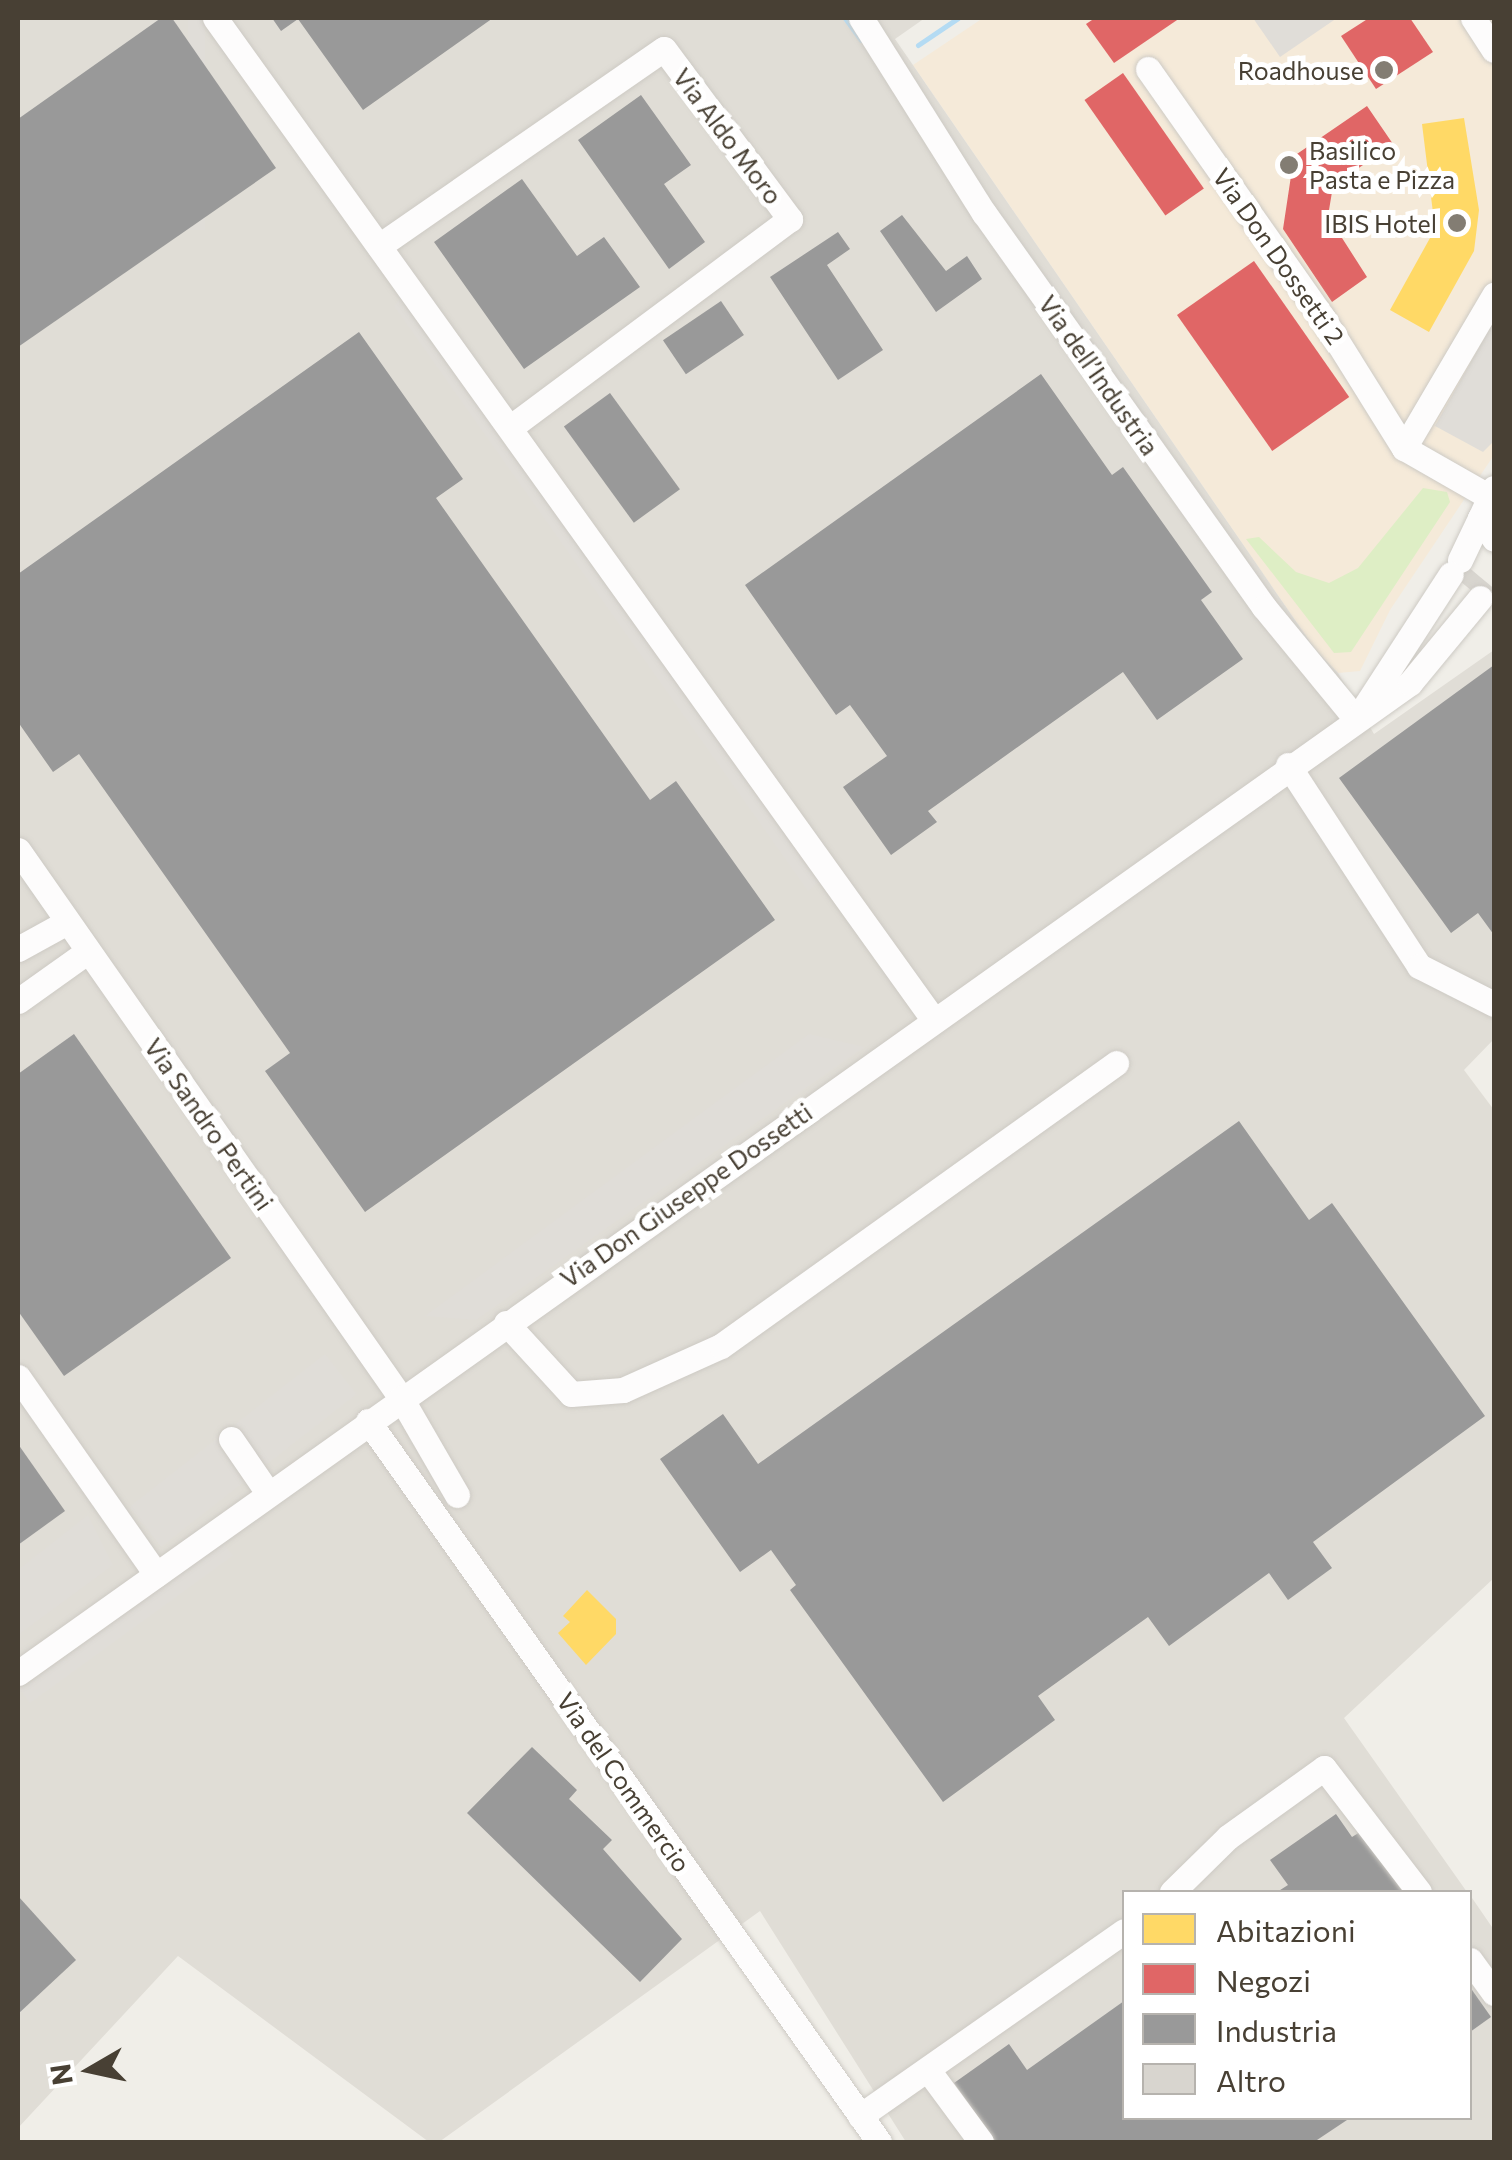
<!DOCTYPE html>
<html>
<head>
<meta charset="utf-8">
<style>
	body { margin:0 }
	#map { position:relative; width:1512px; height:2160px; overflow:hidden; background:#f0eee8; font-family:Commissioner,sans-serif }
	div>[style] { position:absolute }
	.commercial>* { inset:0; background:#f5ead9 }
	.industrial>* { inset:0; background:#e0ddd6 }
	.green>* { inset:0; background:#deeec5 }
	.parking>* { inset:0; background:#e0ddd8; transform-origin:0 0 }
	.homes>* { inset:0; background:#ffd966 }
	.shops>* { inset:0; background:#e06666; transform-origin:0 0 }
	.industry>* { inset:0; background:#999; transform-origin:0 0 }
	.stream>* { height:5px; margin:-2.5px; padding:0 2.5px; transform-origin:2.5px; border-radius:2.5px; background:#b4dbf3 }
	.building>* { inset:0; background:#d8d5cf; transform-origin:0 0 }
	.roads { filter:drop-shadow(0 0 2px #cdcac4) drop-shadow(0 0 2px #cdcac4) }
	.minor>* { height:25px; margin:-12.5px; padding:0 12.5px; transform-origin:12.5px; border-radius:12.5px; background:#fdfcfc }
	.dots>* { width:28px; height:28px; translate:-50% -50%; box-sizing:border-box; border:5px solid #fff; border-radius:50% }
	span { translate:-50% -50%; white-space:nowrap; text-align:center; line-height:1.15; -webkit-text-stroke:10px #fff; paint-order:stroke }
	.poi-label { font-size:25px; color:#484034 }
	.right { translate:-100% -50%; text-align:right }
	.left { translate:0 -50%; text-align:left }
	.street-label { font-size:25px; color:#484034 }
	.frame { position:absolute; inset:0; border:20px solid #484034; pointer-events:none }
	.legend { position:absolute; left:1122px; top:1890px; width:350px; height:230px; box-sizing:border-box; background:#fff; border:2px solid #b6b3ae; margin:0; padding:12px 18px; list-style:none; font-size:30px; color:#484034 }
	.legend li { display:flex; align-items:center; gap:20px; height:50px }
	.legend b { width:50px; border:2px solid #b6b3ae }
	.north { position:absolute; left:40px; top:2020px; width:100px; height:100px; -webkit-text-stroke:8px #fff; paint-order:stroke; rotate:261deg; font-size:28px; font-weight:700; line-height:40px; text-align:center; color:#484034 }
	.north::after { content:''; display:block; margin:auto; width:35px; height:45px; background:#484034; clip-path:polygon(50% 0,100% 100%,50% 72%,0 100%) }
</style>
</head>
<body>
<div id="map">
	<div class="commercial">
		<i style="clip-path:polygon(983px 18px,1494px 18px,1494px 455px,1390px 610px,1360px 671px,1338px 673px,1315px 649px,913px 65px)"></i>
	</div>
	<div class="industrial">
		<i style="clip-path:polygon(18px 18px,925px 18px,895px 39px,1315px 649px,1338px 673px,1374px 734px,1494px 650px,1494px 1039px,1464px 1070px,1494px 1110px,1494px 1578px,1344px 1718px,1467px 1892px,1124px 1892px,1124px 2118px,1470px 2118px,1470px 1895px,1494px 1930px,1494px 2142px,906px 2142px,760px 1911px,439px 2142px,429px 2142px,178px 1956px,18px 2128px)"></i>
	</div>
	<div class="green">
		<i style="clip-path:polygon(1423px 488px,1447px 492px,1450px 502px,1351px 652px,1334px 653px,1246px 539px,1259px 537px,1296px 572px,1329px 583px,1358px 568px)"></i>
	</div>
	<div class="parking">
		<i style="left:188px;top:18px;width:17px;height:212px"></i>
		<i style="clip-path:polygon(1253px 18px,1337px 18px,1280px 57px)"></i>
		<i style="clip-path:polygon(403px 298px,820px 881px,808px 891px,394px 306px)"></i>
		<i style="clip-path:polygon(1494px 321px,1494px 441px,1483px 452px,1435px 426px)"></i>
		<i style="clip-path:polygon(809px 1034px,864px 1047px,476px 1320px,425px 1316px)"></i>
		<i style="left:325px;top:1354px;width:51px;height:248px;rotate:52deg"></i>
		<i style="clip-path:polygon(88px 1515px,113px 1565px,18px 1635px,18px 1570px)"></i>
		<i style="left:223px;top:1542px;width:17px;height:251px;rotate:54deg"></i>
	</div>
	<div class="homes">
		<i style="clip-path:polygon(1464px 118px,1479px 210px,1474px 251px,1429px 332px,1390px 310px,1435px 229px,1422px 124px)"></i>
		<i style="clip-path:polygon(587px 1590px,616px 1619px,616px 1634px,586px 1665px,558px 1633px,570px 1622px,563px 1616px)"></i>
	</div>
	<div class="shops">
		<i style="clip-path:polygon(1095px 18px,1180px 18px,1114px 63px,1086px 24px)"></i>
		<i style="clip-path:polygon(1369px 18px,1410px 18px,1433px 52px,1376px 89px,1341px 36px)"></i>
		<i style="left:1123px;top:73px;width:141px;height:47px;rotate:55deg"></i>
		<i style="clip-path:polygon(1367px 106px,1393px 144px,1333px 186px,1328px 216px,1367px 277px,1332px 302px,1283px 229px,1294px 156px)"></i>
		<i style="left:1254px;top:261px;width:166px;height:94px;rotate:55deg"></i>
	</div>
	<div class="industry">
		<i style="clip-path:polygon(161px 18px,172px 18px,276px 168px,18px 347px,18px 119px)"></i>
		<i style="clip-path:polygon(272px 18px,493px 18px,363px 110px,298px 19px,281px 31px)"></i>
		<i style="clip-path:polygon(641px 95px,691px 165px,664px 184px,705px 242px,669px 269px,578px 140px)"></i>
		<i style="clip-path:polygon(522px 179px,577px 256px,604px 237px,640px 287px,524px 369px,434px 242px)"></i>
		<i style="clip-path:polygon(902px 215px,946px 271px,967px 256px,982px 279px,936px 312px,880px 231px)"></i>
		<i style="clip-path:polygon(838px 232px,850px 249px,827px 265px,883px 350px,838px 380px,770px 277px)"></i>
		<i style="left:721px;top:301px;width:41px;height:70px;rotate:56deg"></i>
		<i style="clip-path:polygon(359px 332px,463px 479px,436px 498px,650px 800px,676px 781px,775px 920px,365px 1212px,265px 1071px,290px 1053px,79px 754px,53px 772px,18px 722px,18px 574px)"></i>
		<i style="clip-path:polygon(1041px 374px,1112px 475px,1123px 467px,1212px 592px,1201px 600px,1243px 659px,1157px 720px,1123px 672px,928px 811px,937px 822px,891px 855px,843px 787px,887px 756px,850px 705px,836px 715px,745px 585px)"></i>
		<i style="left:610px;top:393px;width:119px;height:57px;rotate:54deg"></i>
		<i style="clip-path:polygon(1494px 665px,1494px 935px,1478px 913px,1451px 933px,1339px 778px)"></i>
		<i style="clip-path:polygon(74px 1034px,231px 1258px,64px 1376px,18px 1311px,18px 1074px)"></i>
		<i style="clip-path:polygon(1239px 1121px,1309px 1220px,1332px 1203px,1485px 1416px,1313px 1542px,1332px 1568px,1288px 1600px,1269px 1573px,1169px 1646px,1148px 1617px,1038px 1696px,1055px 1720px,943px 1802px,790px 1590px,796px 1585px,771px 1550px,740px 1572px,660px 1459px,723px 1414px,758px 1464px)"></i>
		<i style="clip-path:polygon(18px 1444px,65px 1511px,18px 1545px)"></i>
		<i style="clip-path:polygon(532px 1747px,577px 1790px,569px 1799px,612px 1840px,603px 1849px,682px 1939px,640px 1982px,467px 1813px)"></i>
		<i style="clip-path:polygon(1336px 1814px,1352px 1837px,1360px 1832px,1403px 1892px,1277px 1892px,1288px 1885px,1270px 1860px)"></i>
		<i style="clip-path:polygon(18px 1896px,76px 1960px,18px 2014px)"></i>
		<i style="clip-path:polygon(1470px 1987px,1491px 2017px,1470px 2032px)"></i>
		<i style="clip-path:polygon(1124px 2001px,1124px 2118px,1350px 2118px,1314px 2142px,996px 2142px,954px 2083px,1009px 2044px,1027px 2070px)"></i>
	</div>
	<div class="stream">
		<i style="left:845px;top:18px;width:27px;rotate:54deg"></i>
		<i style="left:918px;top:45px;width:48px;rotate:-34deg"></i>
	</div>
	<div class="building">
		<i style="left:1454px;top:555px;width:52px;height:16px;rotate:40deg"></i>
	</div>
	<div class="roads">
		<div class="minor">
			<i style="left:215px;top:18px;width:1232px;rotate:54.35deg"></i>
			<i style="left:861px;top:18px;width:231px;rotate:57.8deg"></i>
			<i style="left:984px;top:213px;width:483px;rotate:54.6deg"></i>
			<i style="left:1264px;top:607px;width:145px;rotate:50.6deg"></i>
			<i style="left:1473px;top:18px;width:38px;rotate:57deg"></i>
			<i style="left:1148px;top:69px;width:303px;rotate:54.9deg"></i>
			<i style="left:1322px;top:317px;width:155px;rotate:58deg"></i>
			<i style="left:1404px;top:448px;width:95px;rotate:29.8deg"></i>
			<i style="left:379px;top:246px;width:346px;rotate:-34.7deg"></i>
			<i style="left:664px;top:49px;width:212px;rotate:53.5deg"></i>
			<i style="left:790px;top:219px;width:349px;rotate:143.3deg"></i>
			<i style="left:1404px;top:448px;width:178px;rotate:-59.5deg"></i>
			<i style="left:1494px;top:488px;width:33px;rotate:115deg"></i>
			<i style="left:1480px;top:518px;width:25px;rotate:56deg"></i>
			<i style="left:1460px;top:560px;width:47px;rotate:-64.5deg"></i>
			<i style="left:1362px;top:711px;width:163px;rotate:-57deg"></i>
			<i style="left:1288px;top:765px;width:240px;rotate:56.9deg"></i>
			<i style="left:1419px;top:966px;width:84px;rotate:26.9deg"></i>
			<i style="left:18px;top:850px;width:669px;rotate:55.05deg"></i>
			<i style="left:401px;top:1398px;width:112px;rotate:60deg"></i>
			<i style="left:18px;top:949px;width:56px;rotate:-28.9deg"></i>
			<i style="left:18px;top:1001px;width:86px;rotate:-35.5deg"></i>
			<i style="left:506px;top:1323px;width:96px;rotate:47.5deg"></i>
			<i style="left:571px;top:1394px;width:52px;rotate:-4.4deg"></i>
			<i style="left:623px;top:1390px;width:107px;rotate:-24.2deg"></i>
			<i style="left:721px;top:1346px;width:486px;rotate:-35.6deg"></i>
			<i style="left:18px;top:1377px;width:241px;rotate:55deg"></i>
			<i style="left:368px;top:1421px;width:884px;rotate:54.67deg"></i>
			<i style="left:231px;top:1439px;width:65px;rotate:55.6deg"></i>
			<i style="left:18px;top:1673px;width:1708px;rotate:-35.42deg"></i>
			<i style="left:1410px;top:683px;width:110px;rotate:-50.5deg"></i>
			<i style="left:1172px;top:1892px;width:78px;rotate:-44.5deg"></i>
			<i style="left:1228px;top:1837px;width:118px;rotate:-35.7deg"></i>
			<i style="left:1324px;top:1768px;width:156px;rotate:52.5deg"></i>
			<i style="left:1470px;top:1960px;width:41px;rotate:54deg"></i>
			<i style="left:928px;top:2070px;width:89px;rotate:53.6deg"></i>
			<i style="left:860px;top:2116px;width:322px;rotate:-35deg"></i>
		</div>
	</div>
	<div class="dots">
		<i style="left:1384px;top:70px;background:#837d73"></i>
		<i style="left:1289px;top:165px;background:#837d73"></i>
		<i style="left:1457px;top:223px;background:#837d73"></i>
	</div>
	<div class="poi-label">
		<span class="right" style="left:1364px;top:70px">Roadhouse</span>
		<span class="left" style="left:1309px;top:165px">Basilico<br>Pasta e Pizza</span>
		<span class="right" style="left:1437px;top:223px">IBIS Hotel</span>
	</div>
	<div class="street-label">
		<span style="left:728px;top:136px;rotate:53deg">Via Aldo Moro</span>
		<span style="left:1279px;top:256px;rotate:55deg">Via Don Dossetti 2</span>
		<span style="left:1099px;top:375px;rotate:55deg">Via dell’Industria</span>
		<span style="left:209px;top:1124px;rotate:55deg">Via Sandro Pertini</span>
		<span style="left:686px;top:1195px;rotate:-35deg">Via Don Giuseppe Dossetti</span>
		<span style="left:624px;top:1782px;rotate:55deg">Via del Commercio</span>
	</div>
	<div class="frame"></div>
	<ul class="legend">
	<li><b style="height:28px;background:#ffd966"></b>Abitazioni</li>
	<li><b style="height:28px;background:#e06666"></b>Negozi</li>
	<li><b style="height:28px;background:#999"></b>Industria</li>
	<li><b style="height:28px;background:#d8d5cf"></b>Altro</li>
	</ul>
	<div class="north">N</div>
</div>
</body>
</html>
